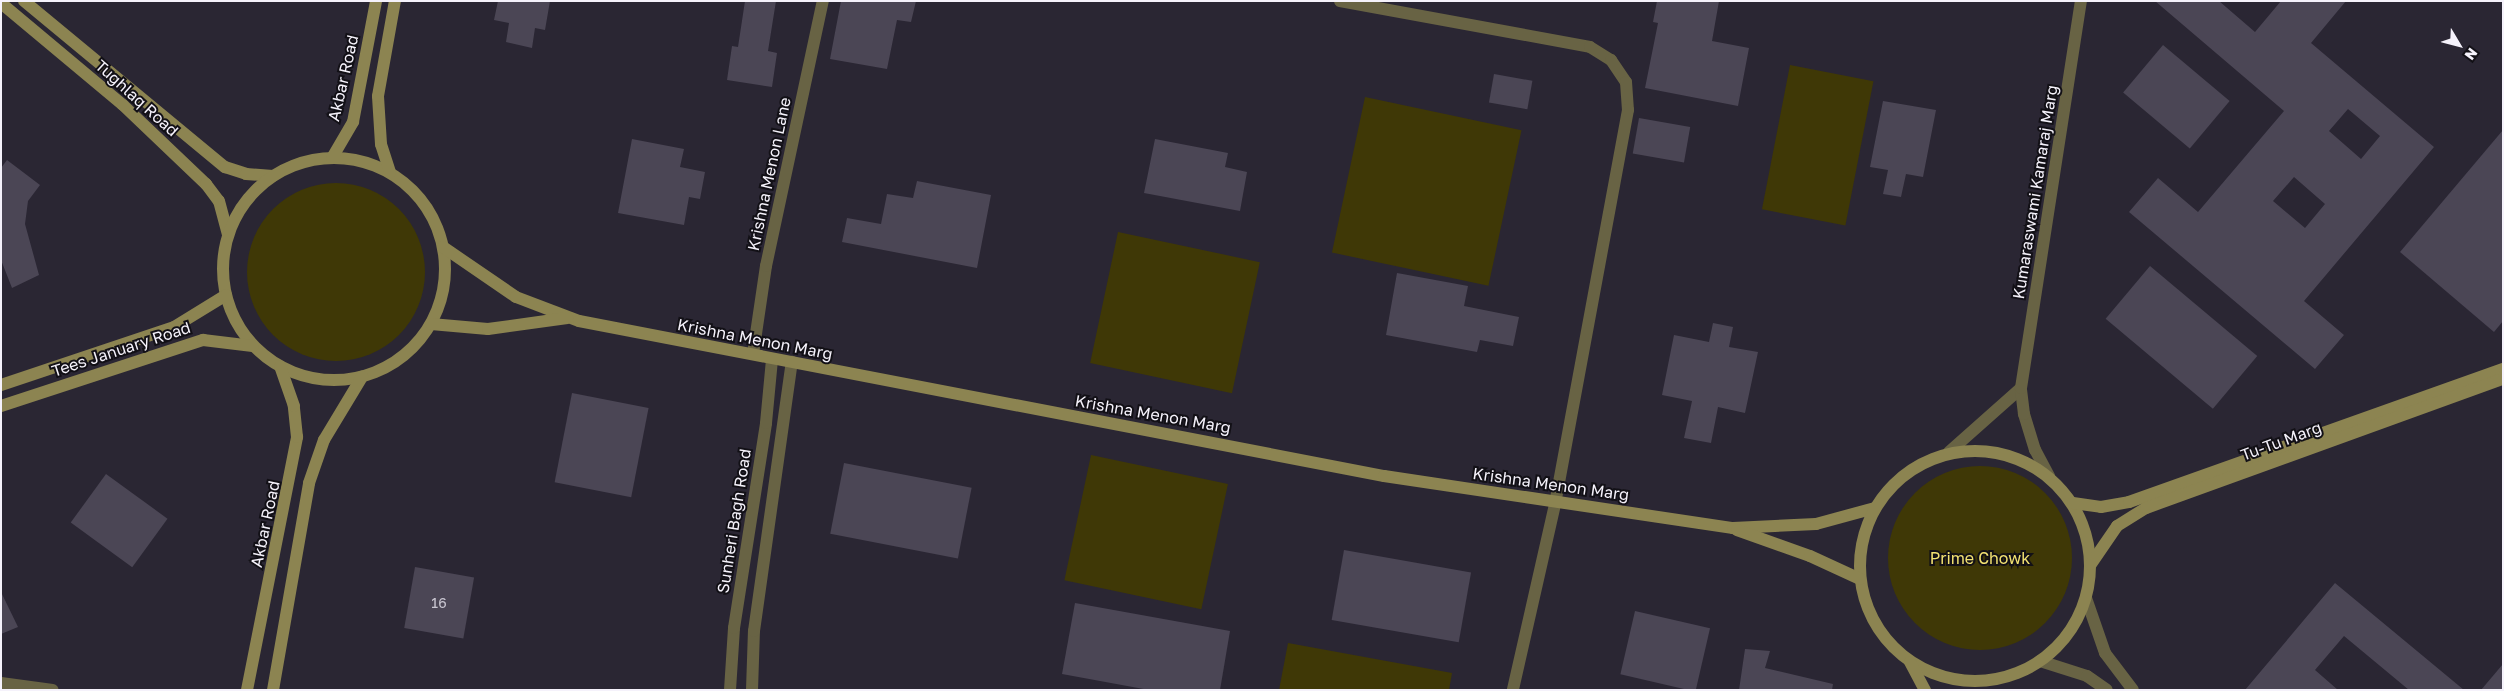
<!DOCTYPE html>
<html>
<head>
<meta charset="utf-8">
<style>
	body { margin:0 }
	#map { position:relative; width:2504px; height:691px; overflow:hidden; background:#2a2633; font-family:"Golos Text",sans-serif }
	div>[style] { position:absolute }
	.green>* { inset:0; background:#3f3806; transform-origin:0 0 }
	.round { border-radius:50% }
	.building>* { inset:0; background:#4b4655; transform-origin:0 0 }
	.minor>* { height:12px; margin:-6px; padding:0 6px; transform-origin:6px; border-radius:6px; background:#686344 }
	.tertiary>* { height:12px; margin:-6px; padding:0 6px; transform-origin:6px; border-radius:6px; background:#686344 }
	.secondary>* { height:12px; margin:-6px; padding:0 6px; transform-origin:6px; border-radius:6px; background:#8c8451 }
	.secondary>.ring { margin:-6px; padding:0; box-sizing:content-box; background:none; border:12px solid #8c8451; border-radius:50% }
	span { translate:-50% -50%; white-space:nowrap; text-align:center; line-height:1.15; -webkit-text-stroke:4px #121016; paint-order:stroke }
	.number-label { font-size:14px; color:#cac7d2 }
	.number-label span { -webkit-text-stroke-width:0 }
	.street-label { font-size:16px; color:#f5f2fb }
	.park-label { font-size:16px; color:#f3e272 }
	.frame { position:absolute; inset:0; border:2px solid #f5f2fb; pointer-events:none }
	.north { position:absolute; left:2434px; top:20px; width:50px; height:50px; -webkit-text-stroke:4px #121016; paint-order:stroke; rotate:127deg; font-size:14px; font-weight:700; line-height:20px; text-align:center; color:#f5f2fb }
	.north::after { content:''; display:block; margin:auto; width:18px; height:22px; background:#f5f2fb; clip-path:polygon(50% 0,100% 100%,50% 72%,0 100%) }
</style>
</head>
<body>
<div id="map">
	<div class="green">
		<i style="left:1790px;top:65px;width:85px;height:147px;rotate:11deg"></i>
		<i style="left:1365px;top:97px;width:160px;height:159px;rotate:12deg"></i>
		<i class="round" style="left:247px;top:183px;width:178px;height:178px"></i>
		<i style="left:1118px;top:232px;width:145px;height:134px;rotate:12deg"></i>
		<i style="left:1091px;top:455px;width:140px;height:128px;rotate:12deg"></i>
		<i class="round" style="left:1888px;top:466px;width:184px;height:184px"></i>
		<i style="clip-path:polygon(1288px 643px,1452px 673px,1449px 690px,1279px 690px)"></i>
	</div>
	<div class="building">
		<i style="clip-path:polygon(498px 1px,550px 1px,545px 30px,535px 28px,532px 48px,506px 42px,509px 23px,494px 20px)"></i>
		<i style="clip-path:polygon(745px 1px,776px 1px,768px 51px,777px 53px,772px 87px,727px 80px,732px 46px,738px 47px)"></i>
		<i style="clip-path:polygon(841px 1px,916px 1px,911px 22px,897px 20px,887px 69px,830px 59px)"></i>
		<i style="clip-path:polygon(1657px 1px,1719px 1px,1712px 41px,1749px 48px,1738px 106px,1645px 88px,1658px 23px,1653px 22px)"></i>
		<i style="clip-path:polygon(evenodd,2155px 1px,2219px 1px,2255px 32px,2281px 1px,2346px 1px,2311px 43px,2434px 147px,2304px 301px,2344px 335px,2315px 369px,2129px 212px,2158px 178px,2198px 212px,2284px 111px,2155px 1px,2348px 109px,2380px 136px,2361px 159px,2329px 131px,2348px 109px,2155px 1px,2294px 177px,2325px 204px,2305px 228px,2273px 201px,2294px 177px)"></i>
		<i style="left:2163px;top:45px;width:87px;height:62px;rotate:40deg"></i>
		<i style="left:1494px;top:74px;width:39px;height:29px;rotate:10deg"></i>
		<i style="clip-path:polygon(1883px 101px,1936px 110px,1923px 177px,1906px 174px,1901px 197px,1883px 194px,1888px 170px,1870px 167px)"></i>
		<i style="left:1639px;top:118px;width:52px;height:36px;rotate:10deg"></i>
		<i style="clip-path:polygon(2503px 130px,2503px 321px,2494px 332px,2400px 252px)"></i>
		<i style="clip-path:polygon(632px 139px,684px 149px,680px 167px,705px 172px,700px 199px,689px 197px,684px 225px,618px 213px)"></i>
		<i style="clip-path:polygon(1155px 139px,1228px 153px,1225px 167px,1247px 172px,1240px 211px,1144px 193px)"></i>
		<i style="clip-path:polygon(7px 160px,40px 185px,28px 201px,25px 224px,39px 275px,12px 288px,1px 260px,1px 168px)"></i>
		<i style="clip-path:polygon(917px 181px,991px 195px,977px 268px,842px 242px,847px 218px,881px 224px,887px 194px,913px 198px)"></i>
		<i style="left:2150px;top:266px;width:140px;height:69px;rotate:40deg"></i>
		<i style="clip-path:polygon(1397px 273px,1468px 286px,1464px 306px,1519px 317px,1513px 346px,1480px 340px,1477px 352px,1386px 335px)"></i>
		<i style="clip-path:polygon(1713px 323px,1733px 327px,1729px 347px,1758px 352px,1745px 413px,1718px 407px,1711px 443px,1684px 438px,1692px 401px,1662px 395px,1674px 335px,1709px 342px)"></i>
		<i style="left:572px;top:393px;width:78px;height:91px;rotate:11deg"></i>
		<i style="left:844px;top:463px;width:130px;height:72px;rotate:11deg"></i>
		<i style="left:106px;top:474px;width:76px;height:60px;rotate:36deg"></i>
		<i style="left:1344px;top:550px;width:129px;height:71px;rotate:10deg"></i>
		<i style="left:415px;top:567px;width:60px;height:62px;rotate:10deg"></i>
		<i style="clip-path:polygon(2335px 583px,2464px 690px,2409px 690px,2344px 636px,2315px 670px,2338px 690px,2245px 690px)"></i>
		<i style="clip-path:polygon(1px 592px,18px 627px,1px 634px)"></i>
		<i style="clip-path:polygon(1075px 603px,1230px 631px,1220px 690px,1149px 690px,1062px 674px)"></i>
		<i style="left:1635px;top:611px;width:77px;height:65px;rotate:13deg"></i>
		<i style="clip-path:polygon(1745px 649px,1770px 651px,1765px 668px,1833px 684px,1832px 690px,1739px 690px)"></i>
		<i style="clip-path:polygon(2503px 664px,2503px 690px,2481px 690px)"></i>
	</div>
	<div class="minor">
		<i style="left:1340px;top:1px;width:254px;rotate:10.4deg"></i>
		<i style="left:1590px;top:47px;width:25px;rotate:32deg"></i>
		<i style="left:1611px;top:60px;width:27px;rotate:56deg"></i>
		<i style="left:1626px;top:82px;width:28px;rotate:86deg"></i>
		<i style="left:1628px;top:110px;width:397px;rotate:100.5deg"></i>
		<i style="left:1556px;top:500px;width:195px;rotate:102.8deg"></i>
		<i style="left:753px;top:354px;width:89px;rotate:-81.6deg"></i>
		<i style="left:766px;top:266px;width:271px;rotate:-77.9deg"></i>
		<i style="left:2086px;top:598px;width:58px;rotate:70.9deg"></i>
		<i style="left:2105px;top:653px;width:46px;rotate:52.9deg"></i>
		<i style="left:2040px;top:661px;width:49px;rotate:17.7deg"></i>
		<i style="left:2087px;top:676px;width:24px;rotate:35deg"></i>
		<i style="left:1px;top:683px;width:52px;rotate:7.7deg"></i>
	</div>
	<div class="tertiary">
		<i style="left:1949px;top:452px;width:96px;rotate:-41.6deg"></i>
		<i style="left:2049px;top:476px;width:30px;rotate:-118deg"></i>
		<i style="left:2035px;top:450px;width:38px;rotate:-107deg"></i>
		<i style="left:2024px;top:414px;width:26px;rotate:-97deg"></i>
		<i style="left:2021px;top:388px;width:392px;rotate:-81.2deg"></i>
		<i style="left:730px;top:690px;width:62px;rotate:-86.3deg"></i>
		<i style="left:734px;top:628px;width:207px;rotate:-81.1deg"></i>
		<i style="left:766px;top:423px;width:64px;rotate:-84.6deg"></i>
		<i style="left:752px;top:690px;width:59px;rotate:-88.1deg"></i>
		<i style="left:754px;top:631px;width:272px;rotate:-82deg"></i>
	</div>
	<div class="secondary">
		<i style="left:24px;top:1px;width:261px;rotate:39.6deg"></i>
		<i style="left:225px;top:167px;width:22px;rotate:18deg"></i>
		<i style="left:246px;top:174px;width:27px;rotate:4deg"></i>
		<i style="left:1px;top:3px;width:159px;rotate:39.9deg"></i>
		<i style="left:123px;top:105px;width:115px;rotate:43.6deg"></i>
		<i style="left:206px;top:184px;width:21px;rotate:53deg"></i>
		<i style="left:219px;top:201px;width:34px;rotate:75deg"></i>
		<i class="ring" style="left:223px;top:158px;width:210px;height:210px"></i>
		<i style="left:332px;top:158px;width:42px;rotate:-59.7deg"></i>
		<i style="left:353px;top:122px;width:123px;rotate:-79.2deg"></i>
		<i style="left:390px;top:172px;width:29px;rotate:-108deg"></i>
		<i style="left:381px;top:144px;width:48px;rotate:-93.6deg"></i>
		<i style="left:378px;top:96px;width:97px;rotate:-79.9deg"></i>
		<i style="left:443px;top:247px;width:88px;rotate:34.4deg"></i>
		<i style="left:516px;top:297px;width:67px;rotate:20.9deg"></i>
		<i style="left:579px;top:321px;width:820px;rotate:10.9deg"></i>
		<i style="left:1384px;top:476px;width:353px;rotate:8.5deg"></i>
		<i style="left:1733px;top:528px;width:83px;rotate:-2.8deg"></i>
		<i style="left:1816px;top:524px;width:61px;rotate:-15.2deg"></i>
		<i style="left:431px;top:324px;width:57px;rotate:5deg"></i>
		<i style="left:488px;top:329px;width:80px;rotate:-7.9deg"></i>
		<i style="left:1px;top:385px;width:182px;rotate:-18.5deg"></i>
		<i style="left:174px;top:327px;width:61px;rotate:-31.6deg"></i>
		<i style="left:1px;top:406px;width:213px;rotate:-18.1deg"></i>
		<i style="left:203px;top:340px;width:50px;rotate:6.8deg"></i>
		<i class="ring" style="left:1860px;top:451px;width:218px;height:218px"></i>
		<i style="left:2073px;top:503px;width:28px;rotate:8deg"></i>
		<i style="left:2101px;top:507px;width:28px;rotate:-10deg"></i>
		<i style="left:2129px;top:502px;width:397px;rotate:-19.6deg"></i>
		<i style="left:1737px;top:530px;width:77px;rotate:19.6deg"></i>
		<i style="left:1810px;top:556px;width:55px;rotate:24.7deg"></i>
		<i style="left:2091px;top:564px;width:46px;rotate:-55.6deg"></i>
		<i style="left:2117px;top:526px;width:34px;rotate:-32deg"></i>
		<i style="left:2146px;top:508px;width:380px;rotate:-19.9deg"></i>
		<i style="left:1910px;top:662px;width:32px;rotate:62deg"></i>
		<i style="left:247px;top:690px;width:258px;rotate:-78.8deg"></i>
		<i style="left:297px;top:437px;width:31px;rotate:-96deg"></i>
		<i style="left:294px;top:406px;width:42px;rotate:-109.3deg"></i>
		<i style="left:273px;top:690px;width:210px;rotate:-80.1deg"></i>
		<i style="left:309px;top:483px;width:46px;rotate:-70.8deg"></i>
		<i style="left:324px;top:440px;width:74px;rotate:-58.9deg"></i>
	</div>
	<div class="number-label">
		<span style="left:439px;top:603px">16</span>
	</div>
	<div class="street-label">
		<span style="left:343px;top:78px;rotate:-77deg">Akbar Road</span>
		<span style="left:137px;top:98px;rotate:42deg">Tughlaq Road</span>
		<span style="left:769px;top:174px;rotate:-78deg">Krishna Menon Lane</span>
		<span style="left:2035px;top:192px;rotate:-81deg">Kumaraswami Kamaraj Marg</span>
		<span style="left:755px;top:339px;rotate:11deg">Krishna Menon Marg</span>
		<span style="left:121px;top:349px;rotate:-18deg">Tees January Road</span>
		<span style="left:1153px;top:414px;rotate:10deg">Krishna Menon Marg</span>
		<span style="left:2281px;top:441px;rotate:-20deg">Tu-Tu Marg</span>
		<span style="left:1551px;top:484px;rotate:8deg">Krishna Menon Marg</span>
		<span style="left:734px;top:521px;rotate:-81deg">Sunheri Bagh Road</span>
		<span style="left:265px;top:524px;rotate:-78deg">Akbar Road</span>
	</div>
	<div class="park-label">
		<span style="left:1980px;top:558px">Prime Chowk</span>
	</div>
	<div class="frame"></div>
	<div class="north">N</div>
</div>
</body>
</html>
